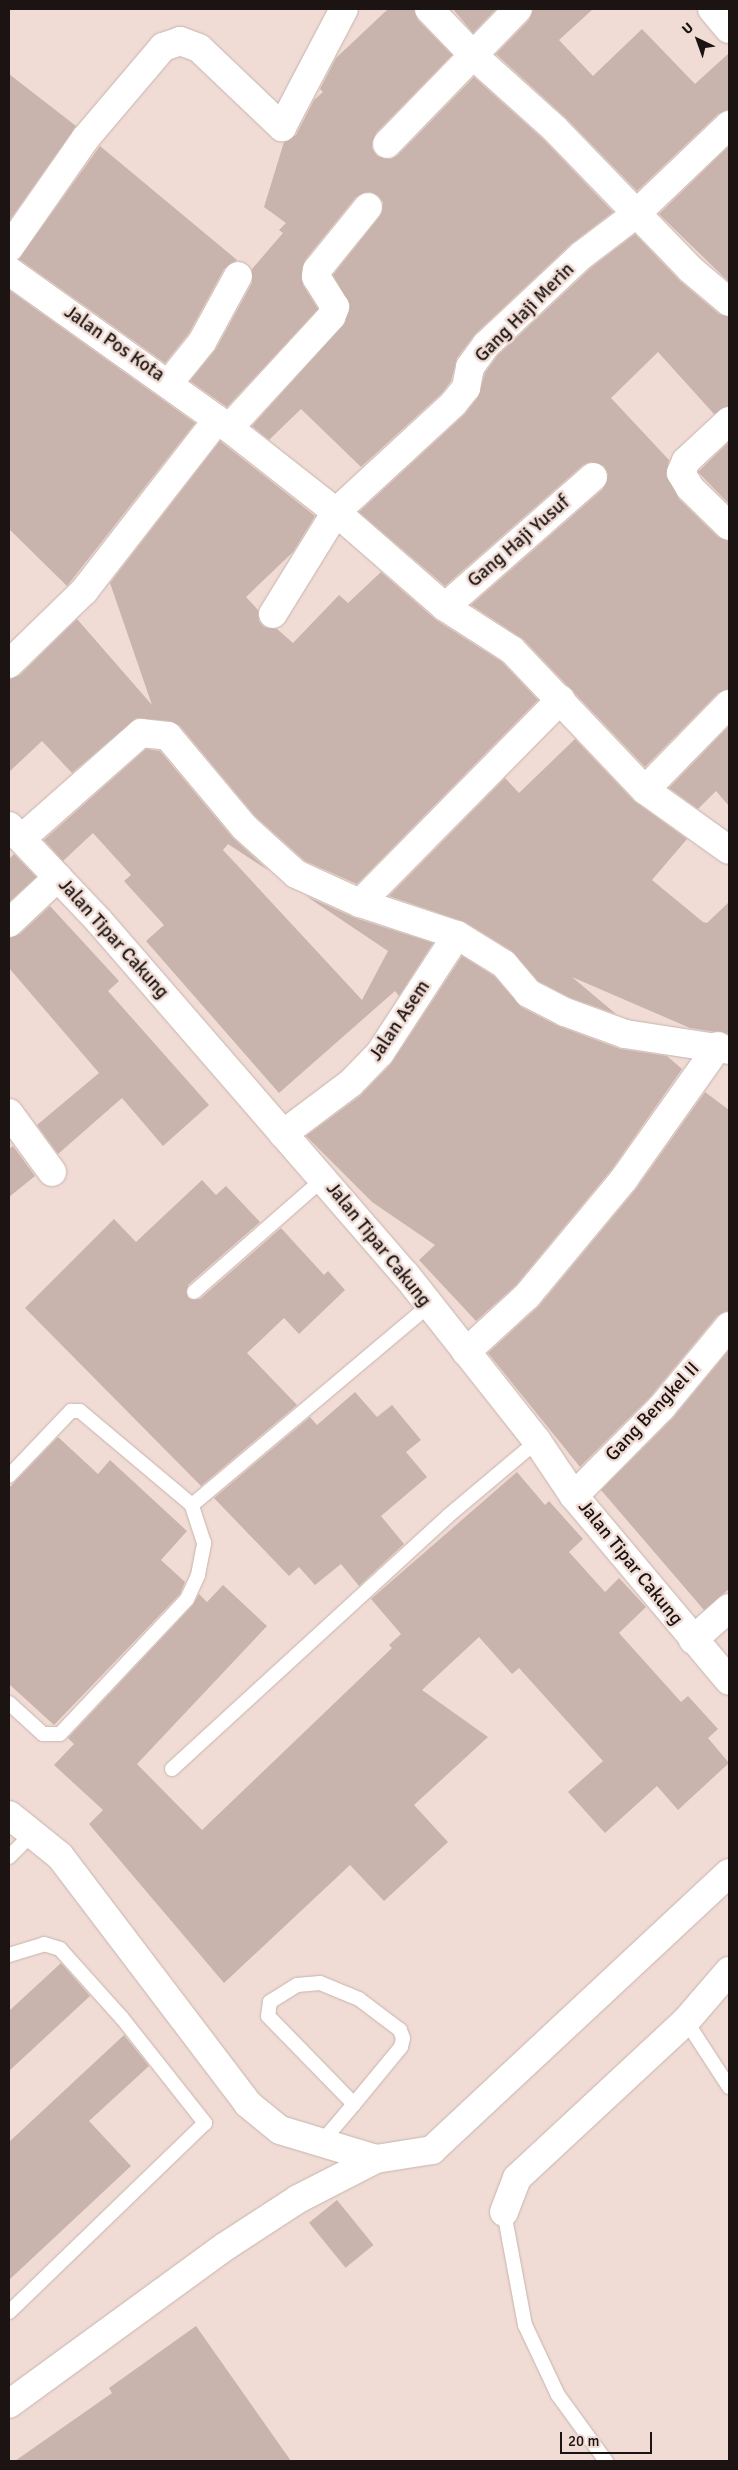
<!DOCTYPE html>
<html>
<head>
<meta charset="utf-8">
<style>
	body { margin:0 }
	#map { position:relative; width:738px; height:2470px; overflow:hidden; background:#f0dcd5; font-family:Signika,sans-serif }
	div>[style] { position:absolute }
	.building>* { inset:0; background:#c8b4ad; transform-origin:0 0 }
	.roads { filter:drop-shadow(0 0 1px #c7b3ad) drop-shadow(0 0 1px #c7b3ad) }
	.lane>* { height:14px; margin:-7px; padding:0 7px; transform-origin:7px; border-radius:7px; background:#fff }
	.street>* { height:28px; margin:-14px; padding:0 14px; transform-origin:14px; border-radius:14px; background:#fff }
	.secondary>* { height:28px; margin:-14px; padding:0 14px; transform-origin:14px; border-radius:14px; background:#fff }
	span { translate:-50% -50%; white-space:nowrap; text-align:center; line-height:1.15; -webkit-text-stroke:5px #f0dcd5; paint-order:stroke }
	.street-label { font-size:19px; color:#1b1412 }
	.frame { position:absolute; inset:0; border:10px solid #1b1412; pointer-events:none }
	.north { position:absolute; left:673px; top:15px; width:50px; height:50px; -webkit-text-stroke:4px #f0dcd5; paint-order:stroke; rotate:318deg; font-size:14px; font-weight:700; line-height:20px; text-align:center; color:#1b1412 }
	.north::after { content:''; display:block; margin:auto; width:18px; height:22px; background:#1b1412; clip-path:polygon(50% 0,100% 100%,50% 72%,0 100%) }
	.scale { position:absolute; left:560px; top:2432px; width:92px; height:22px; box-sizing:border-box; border:2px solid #1b1412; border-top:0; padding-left:6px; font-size:15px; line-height:18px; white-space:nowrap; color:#1b1412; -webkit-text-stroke:4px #f0dcd5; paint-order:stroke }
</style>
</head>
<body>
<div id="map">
	<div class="building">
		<i style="clip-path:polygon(388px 9px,414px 9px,418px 20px,452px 55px,376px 133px,372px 148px,377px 156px,391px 159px,398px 155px,474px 77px,544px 140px,613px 212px,571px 244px,475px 334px,457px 358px,451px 381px,442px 393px,361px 467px,301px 409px,269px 440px,252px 426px,345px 323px,350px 305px,333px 275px,380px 216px,383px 202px,377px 195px,370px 192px,356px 197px,305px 260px,303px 285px,318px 309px,227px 407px,190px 381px,216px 349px,252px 283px,252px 269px,283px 233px,279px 230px,286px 223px,264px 207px,284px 142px,296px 135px,314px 100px,323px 92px,320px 89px,336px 58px)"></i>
		<i style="clip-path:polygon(453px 9px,496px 9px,473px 33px)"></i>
		<i style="clip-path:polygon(533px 9px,593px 9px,559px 40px,593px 76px,642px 29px,695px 84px,729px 53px,729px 110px,718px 114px,637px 191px,566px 118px,496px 54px,529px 20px)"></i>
		<i style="clip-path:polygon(9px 74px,76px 126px,9px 221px)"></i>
		<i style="clip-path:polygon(100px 146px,237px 260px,224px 269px,189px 333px,165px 363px,19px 259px)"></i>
		<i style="clip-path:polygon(729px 146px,729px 282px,659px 214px)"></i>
		<i style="clip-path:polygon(635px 234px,680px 281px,719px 314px,729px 317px,729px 406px,714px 414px,658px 352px,611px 398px,669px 460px,666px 475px,679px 499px,718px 537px,729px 541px,729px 689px,718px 693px,645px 767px,523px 639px,471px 605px,603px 489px,608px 474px,604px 466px,590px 462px,583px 465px,445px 586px,359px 512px,465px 414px,478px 397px,485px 373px,498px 355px,592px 267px)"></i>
		<i style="clip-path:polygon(9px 290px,195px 423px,67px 586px,9px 529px)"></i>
		<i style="clip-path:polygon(220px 441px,315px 516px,293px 552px,246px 597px,258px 610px,259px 621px,264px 627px,277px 629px,293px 643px,339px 595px,348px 603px,381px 572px,436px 620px,502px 662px,538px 700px,357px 884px,305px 861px,255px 816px,180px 726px,170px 721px,136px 718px,72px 773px,42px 741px,9px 772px,9px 679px,20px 675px,77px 619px,152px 705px,110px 583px)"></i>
		<i style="clip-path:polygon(729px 442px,729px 504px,698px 472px)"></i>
		<i style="clip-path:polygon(729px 726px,729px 806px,716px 791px,698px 809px,669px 788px)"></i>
		<i style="clip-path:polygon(575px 739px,634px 801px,687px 839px,652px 880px,703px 922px,707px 923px,729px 902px,729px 1034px,690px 1028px,572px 977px,616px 1014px,571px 998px,538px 981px,512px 951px,465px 922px,389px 896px,505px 778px,519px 793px)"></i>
		<i style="clip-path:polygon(146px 749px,160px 751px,232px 837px,269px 871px,228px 844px,223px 850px,362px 1000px,388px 951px,306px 896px,355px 918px,433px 943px,399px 996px,395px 991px,279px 1093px,146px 941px,164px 925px,124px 881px,131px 875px,93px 833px,63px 861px,44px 840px)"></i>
		<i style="clip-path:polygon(14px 854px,36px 877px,9px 902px,9px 859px)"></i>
		<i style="clip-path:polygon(50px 906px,119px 981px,108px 991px,209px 1105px,163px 1146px,122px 1098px,58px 1154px,37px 1125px,99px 1073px,9px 968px,9px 938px,20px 934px)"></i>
		<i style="clip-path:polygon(462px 956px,494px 976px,521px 1007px,558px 1026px,620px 1049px,667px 1056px,682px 1069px,612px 1169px,516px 1285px,476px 1321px,419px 1260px,435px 1245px,372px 1202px,306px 1136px,360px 1096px,391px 1064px)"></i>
		<i style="clip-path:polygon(705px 1092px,729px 1110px,729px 1311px,717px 1316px,650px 1397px,580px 1467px,488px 1353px,539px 1306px,636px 1189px)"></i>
		<i style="clip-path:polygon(13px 1146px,35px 1176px,9px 1197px,9px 1149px)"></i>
		<i style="clip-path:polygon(202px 1180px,216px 1195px,226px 1186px,260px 1222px,188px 1285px,188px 1298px,200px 1299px,281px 1228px,324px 1275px,328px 1271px,345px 1290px,299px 1334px,284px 1318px,247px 1353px,297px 1405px,201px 1486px,25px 1308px,114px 1219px,136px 1242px)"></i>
		<i style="clip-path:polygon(729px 1350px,729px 1589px,704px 1610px,601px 1490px,673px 1418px)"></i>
		<i style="clip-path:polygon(355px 1392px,377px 1417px,392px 1405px,421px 1440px,406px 1452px,427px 1477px,381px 1516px,404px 1544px,359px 1586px,341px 1564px,315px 1585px,299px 1567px,289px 1576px,214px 1498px,310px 1417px,317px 1425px)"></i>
		<i style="clip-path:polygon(58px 1437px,98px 1474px,110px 1460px,187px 1531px,161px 1560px,185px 1582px,180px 1594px,54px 1725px,9px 1684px,9px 1488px)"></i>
		<i style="clip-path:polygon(517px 1472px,545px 1505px,549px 1501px,583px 1539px,569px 1552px,605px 1592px,619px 1578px,646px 1607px,619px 1633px,681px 1702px,688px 1696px,718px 1729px,708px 1738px,729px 1763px,678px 1810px,657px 1786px,605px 1833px,568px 1792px,603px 1761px,519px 1668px,512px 1674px,479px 1637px,422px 1690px,488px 1737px,414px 1805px,448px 1842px,384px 1901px,350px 1865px,224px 1983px,89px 1824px,103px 1810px,54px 1765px,74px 1744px,68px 1738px,193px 1605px,199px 1594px,207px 1602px,223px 1585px,267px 1626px,137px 1764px,202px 1830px,392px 1648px,389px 1645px,401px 1634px,371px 1599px)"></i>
		<i style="clip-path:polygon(61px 1963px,90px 1996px,9px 2071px,9px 2011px)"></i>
		<i style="clip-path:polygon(124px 2035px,149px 2066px,89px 2121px,131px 2166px,9px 2280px,9px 2142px)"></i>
		<i style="left:337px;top:2200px;width:58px;height:36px;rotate:51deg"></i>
		<i style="clip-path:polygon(196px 2326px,291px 2461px,15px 2461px,112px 2393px,109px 2388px)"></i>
	</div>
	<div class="roads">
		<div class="lane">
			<i style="left:194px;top:1292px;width:171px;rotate:-41.2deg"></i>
			<i style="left:9px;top:1476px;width:90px;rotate:-46.4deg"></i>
			<i style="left:71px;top:1411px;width:9px"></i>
			<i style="left:80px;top:1411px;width:146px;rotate:40deg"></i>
			<i style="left:192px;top:1505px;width:309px;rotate:-40.1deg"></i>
			<i style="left:9px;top:1703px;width:46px;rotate:42.4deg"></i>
			<i style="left:43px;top:1734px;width:17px"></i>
			<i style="left:60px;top:1734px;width:185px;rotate:-46.7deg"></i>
			<i style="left:187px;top:1599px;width:26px;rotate:-65deg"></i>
			<i style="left:198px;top:1575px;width:33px;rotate:-79deg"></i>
			<i style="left:204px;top:1543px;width:40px;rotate:-108deg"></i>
			<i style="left:172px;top:1769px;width:374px;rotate:-42.5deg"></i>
			<i style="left:448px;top:1516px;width:116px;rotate:-40.1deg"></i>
			<i style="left:9px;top:1857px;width:30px;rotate:-45deg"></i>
			<i style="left:9px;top:1955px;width:37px;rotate:-17deg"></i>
			<i style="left:44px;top:1944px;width:17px;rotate:17deg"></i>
			<i style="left:60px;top:1949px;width:93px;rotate:48.1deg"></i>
			<i style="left:122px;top:2018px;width:134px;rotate:51.7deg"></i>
			<i style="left:205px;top:2123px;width:272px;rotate:136deg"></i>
			<i style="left:686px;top:2021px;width:79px;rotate:56.9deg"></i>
			<i style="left:320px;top:2144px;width:52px;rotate:-49.6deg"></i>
			<i style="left:354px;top:2104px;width:74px;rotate:-50.5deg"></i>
			<i style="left:401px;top:2047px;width:9px;rotate:-77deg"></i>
			<i style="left:403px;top:2038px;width:9px;rotate:-111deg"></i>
			<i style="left:400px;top:2030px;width:51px;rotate:-142.9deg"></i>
			<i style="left:359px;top:1999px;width:42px;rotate:-157.7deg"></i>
			<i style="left:320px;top:1983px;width:23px;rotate:175deg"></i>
			<i style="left:297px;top:1985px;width:32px;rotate:148deg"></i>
			<i style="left:270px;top:2002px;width:14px;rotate:98deg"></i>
			<i style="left:268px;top:2016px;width:123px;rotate:45.7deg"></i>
			<i style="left:504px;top:2212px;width:115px;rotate:79.5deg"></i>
			<i style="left:525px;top:2325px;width:77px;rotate:64.8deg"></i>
			<i style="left:558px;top:2395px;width:82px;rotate:54deg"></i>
		</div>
		<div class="street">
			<i style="left:429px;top:9px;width:65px;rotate:46.2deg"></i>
			<i style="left:474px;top:56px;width:109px;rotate:42deg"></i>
			<i style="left:555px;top:129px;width:194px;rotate:46deg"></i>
			<i style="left:690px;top:269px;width:51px;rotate:40.2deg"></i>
			<i style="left:712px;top:9px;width:26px;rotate:50deg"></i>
			<i style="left:387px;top:144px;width:188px;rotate:-45.9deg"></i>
			<i style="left:9px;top:248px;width:133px;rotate:-55.1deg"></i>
			<i style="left:85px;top:139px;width:121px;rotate:-49.7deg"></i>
			<i style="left:163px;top:47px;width:18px;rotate:-19deg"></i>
			<i style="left:180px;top:41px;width:20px;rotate:20deg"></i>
			<i style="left:199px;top:48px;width:115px;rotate:43.6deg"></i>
			<i style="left:282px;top:127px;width:133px;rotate:-62.3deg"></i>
			<i style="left:9px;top:271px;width:270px;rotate:35.5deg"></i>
			<i style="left:229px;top:428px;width:136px;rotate:38.1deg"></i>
			<i style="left:336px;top:512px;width:145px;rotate:41.1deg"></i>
			<i style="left:445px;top:607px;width:80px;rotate:32.7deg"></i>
			<i style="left:512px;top:650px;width:193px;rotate:46.5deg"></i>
			<i style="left:645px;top:790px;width:103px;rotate:35.5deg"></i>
			<i style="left:169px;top:383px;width:53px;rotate:-51.2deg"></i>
			<i style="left:202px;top:342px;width:75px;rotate:-61.4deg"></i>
			<i style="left:729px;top:421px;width:59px;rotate:137.1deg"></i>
			<i style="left:686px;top:461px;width:13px;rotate:113deg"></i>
			<i style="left:681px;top:473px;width:17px;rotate:59deg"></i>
			<i style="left:690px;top:488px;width:54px;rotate:44.3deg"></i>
			<i style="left:229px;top:428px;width:151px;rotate:-47.4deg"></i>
			<i style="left:331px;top:317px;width:11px;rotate:-68deg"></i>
			<i style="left:335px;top:307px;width:36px;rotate:-122deg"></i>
			<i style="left:316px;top:277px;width:7px;rotate:-82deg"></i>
			<i style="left:317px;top:270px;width:81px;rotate:-51deg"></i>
			<i style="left:445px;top:607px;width:197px;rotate:-41.3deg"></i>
			<i style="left:273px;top:614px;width:120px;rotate:-58.3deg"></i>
			<i style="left:336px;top:512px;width:159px;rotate:-42.7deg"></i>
			<i style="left:453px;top:404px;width:21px;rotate:-51deg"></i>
			<i style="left:466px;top:388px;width:21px;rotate:-79deg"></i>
			<i style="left:470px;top:367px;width:27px;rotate:-54deg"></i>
			<i style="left:486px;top:345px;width:132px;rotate:-43.2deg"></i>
			<i style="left:582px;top:255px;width:68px;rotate:-37.2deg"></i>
			<i style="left:636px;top:214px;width:129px;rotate:-43.7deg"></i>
			<i style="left:9px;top:664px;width:105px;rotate:-44.2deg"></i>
			<i style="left:84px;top:591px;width:217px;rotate:-52.1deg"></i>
			<i style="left:645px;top:790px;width:120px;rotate:-45.7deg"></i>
			<i style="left:22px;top:838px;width:159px;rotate:-41.4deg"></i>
			<i style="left:141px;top:733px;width:27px;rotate:6deg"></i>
			<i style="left:168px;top:736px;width:119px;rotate:50.1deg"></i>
			<i style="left:244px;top:827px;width:70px;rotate:42.1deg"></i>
			<i style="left:296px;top:874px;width:70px;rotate:24.4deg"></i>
			<i style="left:360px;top:903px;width:102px;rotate:18.3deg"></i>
			<i style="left:457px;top:935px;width:55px;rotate:31.7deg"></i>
			<i style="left:504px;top:964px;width:38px;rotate:50deg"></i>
			<i style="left:528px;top:993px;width:42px;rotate:27.2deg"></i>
			<i style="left:565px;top:1012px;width:64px;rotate:20.1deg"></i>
			<i style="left:625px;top:1034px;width:105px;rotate:8.7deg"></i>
			<i style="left:360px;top:903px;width:286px;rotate:-45.4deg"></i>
			<i style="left:9px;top:923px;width:67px;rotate:-43.2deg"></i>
			<i style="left:9px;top:1113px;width:73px;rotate:53.9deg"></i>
			<i style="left:283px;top:1134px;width:85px;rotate:-36.9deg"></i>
			<i style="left:351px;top:1083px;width:42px;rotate:-46deg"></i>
			<i style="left:380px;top:1053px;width:141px;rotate:-56.9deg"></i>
			<i style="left:466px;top:1352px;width:83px;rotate:-42.6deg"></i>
			<i style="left:527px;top:1296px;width:152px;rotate:-50.3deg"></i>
			<i style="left:624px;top:1179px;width:163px;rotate:-54.7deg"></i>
			<i style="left:574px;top:1496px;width:125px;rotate:-45.3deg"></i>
			<i style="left:662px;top:1407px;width:105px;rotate:-50.4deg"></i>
			<i style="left:693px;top:1640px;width:48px;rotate:-41.6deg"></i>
			<i style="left:9px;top:1815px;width:65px;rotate:38.8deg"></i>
			<i style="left:60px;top:1856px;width:311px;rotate:52.8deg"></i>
			<i style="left:248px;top:2104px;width:41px;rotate:39.1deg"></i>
			<i style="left:280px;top:2130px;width:100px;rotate:16.8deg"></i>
			<i style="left:376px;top:2159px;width:57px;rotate:-9.1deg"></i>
			<i style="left:432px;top:2150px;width:406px;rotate:-43deg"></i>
			<i style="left:504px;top:2212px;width:36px;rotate:-69deg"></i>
			<i style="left:517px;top:2178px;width:231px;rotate:-42.9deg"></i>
			<i style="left:686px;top:2021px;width:66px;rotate:-49.3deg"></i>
			<i style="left:9px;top:2404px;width:268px;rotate:-36.1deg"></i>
			<i style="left:226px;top:2246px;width:86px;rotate:-33.1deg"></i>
			<i style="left:298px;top:2199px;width:88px;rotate:-27.1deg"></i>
		</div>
		<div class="secondary">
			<i style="left:9px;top:826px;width:131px;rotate:46.5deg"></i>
			<i style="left:99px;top:921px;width:469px;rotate:49.1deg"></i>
			<i style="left:406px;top:1275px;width:211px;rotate:51.7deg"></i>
			<i style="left:537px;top:1441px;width:66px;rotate:56.1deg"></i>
			<i style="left:574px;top:1496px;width:241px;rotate:50deg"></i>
		</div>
	</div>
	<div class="street-label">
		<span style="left:525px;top:313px;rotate:-45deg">Gang Haji Merin</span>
		<span style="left:114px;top:344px;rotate:35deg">Jalan Pos Kota</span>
		<span style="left:519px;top:542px;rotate:-41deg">Gang Haji Yusuf</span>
		<span style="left:113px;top:939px;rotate:48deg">Jalan Tipar Cakung</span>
		<span style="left:400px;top:1021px;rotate:-56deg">Jalan Asem</span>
		<span style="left:378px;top:1245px;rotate:51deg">Jalan Tipar Cakung</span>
		<span style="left:653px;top:1412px;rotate:-47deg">Gang Bengkel II</span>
		<span style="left:630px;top:1563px;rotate:51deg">Jalan Tipar Cakung</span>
	</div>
	<div class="frame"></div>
	<div class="north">U</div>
	<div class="scale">20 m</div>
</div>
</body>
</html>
